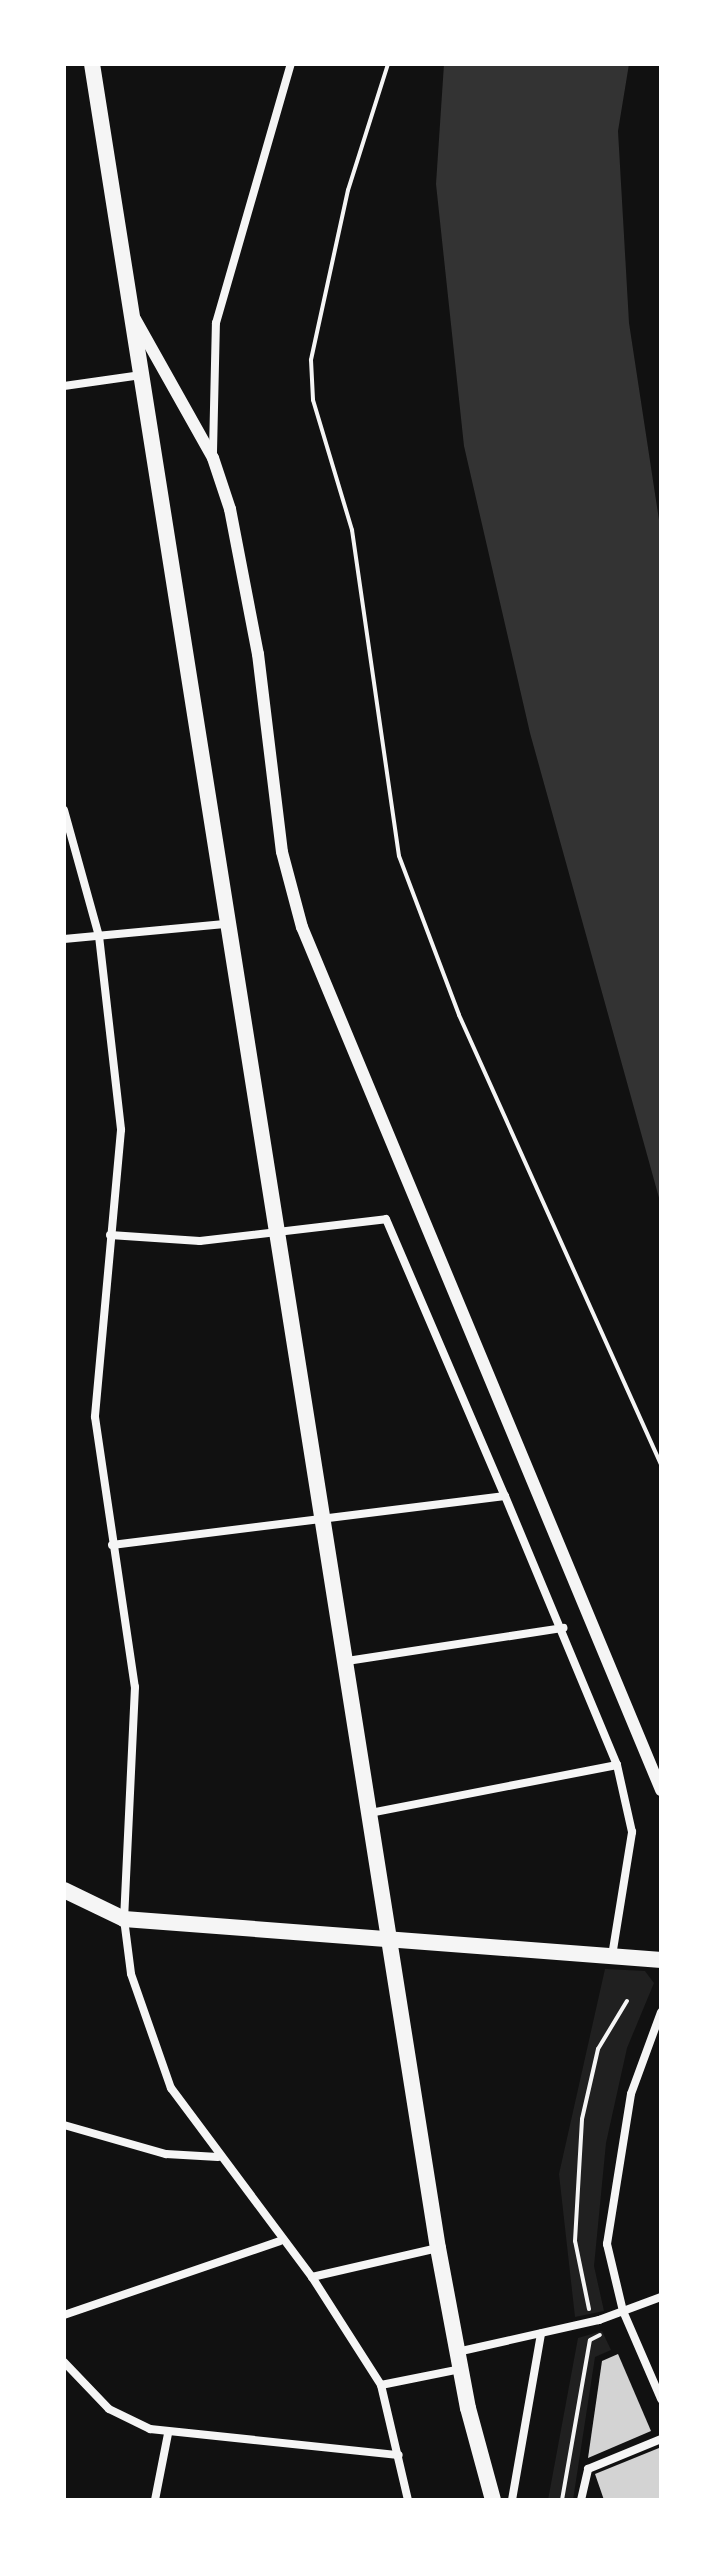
<!DOCTYPE html>
<html>
<head>
<meta charset="utf-8">
<style>
	body { margin:0 }
	#map { position:relative; width:725px; height:2564px; overflow:hidden; background:#111; font-family:Montserrat,sans-serif }
	div>[style] { position:absolute }
	.green>* { inset:0; background:#202020 }
	.water>* { inset:0; background:#333 }
	.building>* { inset:0; background:#d3d3d3 }
	.path>* { height:4px; margin:-2px; padding:0 2px; transform-origin:2px; border-radius:2px; background:#f5f5f5 }
	.minor>* { height:8px; margin:-4px; padding:0 4px; transform-origin:4px; border-radius:4px; background:#f5f5f5 }
	.tertiary>* { height:12px; margin:-6px; padding:0 6px; transform-origin:6px; border-radius:6px; background:#f5f5f5 }
	.trunk>* { height:16px; margin:-8px; padding:0 8px; transform-origin:8px; border-radius:8px; background:#f5f5f5 }
	span { translate:-50% -50%; white-space:nowrap; text-align:center; line-height:1.15; -webkit-text-stroke:8px #fff; paint-order:stroke }
	.frame { position:absolute; inset:0; border:66px solid #fff; pointer-events:none }
</style>
</head>
<body>
<div id="map">
	<div class="green">
		<i style="clip-path:polygon(605px 1969px,645px 1971px,654px 1983px,627px 2048px,606px 2143px,594px 2266px,604px 2311px,575px 2317px,559px 2174px)"></i>
		<i style="clip-path:polygon(602px 2331px,611px 2350px,595px 2357px,573px 2500px,548px 2500px,578px 2338px)"></i>
	</div>
	<div class="water">
		<i style="clip-path:polygon(444px 64px,629px 64px,618px 131px,629px 323px,661px 533px,661px 1205px,530px 733px,464px 446px,436px 184px)"></i>
	</div>
	<div class="building">
		<i style="clip-path:polygon(618px 2354px,651px 2431px,588px 2458px,602px 2361px)"></i>
		<i style="clip-path:polygon(659px 2448px,661px 2500px,604px 2500px,595px 2474px)"></i>
	</div>
	<div class="path">
		<i style="left:388px;top:64px;width:132px;rotate:107.6deg"></i>
		<i style="left:348px;top:190px;width:174px;rotate:102.3deg"></i>
		<i style="left:311px;top:360px;width:40px;rotate:87.1deg"></i>
		<i style="left:313px;top:400px;width:136px;rotate:73.3deg"></i>
		<i style="left:352px;top:530px;width:329px;rotate:81.8deg"></i>
		<i style="left:399px;top:856px;width:170px;rotate:69.3deg"></i>
		<i style="left:459px;top:1015px;width:493px;rotate:65.8deg"></i>
		<i style="left:589px;top:2309px;width:69px;rotate:-101.6deg"></i>
		<i style="left:575px;top:2241px;width:122px;rotate:-86.7deg"></i>
		<i style="left:582px;top:2119px;width:72px;rotate:-77.1deg"></i>
		<i style="left:598px;top:2049px;width:56px;rotate:-58.9deg"></i>
		<i style="left:269px;top:2500px;width:2px"></i>
		<i style="left:562px;top:2500px;width:162px;rotate:-80.1deg"></i>
		<i style="left:590px;top:2340px;width:11px;rotate:-27deg"></i>
	</div>
	<div class="minor">
		<i style="left:64px;top:386px;width:78px;rotate:-8.1deg"></i>
		<i style="left:213px;top:452px;width:129px;rotate:-88.7deg"></i>
		<i style="left:216px;top:323px;width:270px;rotate:-73.9deg"></i>
		<i style="left:64px;top:810px;width:131px;rotate:74.5deg"></i>
		<i style="left:99px;top:936px;width:195px;rotate:83.5deg"></i>
		<i style="left:121px;top:1130px;width:288px;rotate:95.2deg"></i>
		<i style="left:95px;top:1417px;width:273px;rotate:81.6deg"></i>
		<i style="left:135px;top:1687px;width:232px;rotate:92.7deg"></i>
		<i style="left:124px;top:1919px;width:55px;rotate:82.7deg"></i>
		<i style="left:131px;top:1974px;width:121px;rotate:70.7deg"></i>
		<i style="left:171px;top:2088px;width:236px;rotate:53.3deg"></i>
		<i style="left:312px;top:2277px;width:128px;rotate:57.4deg"></i>
		<i style="left:381px;top:2385px;width:118px;rotate:76.8deg"></i>
		<i style="left:64px;top:939px;width:164px;rotate:-5.3deg"></i>
		<i style="left:110px;top:1235px;width:90px;rotate:3.8deg"></i>
		<i style="left:200px;top:1241px;width:187px;rotate:-6.7deg"></i>
		<i style="left:386px;top:1219px;width:301px;rotate:66.8deg"></i>
		<i style="left:112px;top:1545px;width:396px;rotate:-7.1deg"></i>
		<i style="left:505px;top:1496px;width:291px;rotate:67.4deg"></i>
		<i style="left:617px;top:1765px;width:251px;rotate:169deg"></i>
		<i style="left:347px;top:1661px;width:219px;rotate:-8.7deg"></i>
		<i style="left:612px;top:1956px;width:126px;rotate:-80.8deg"></i>
		<i style="left:632px;top:1832px;width:69px;rotate:-102.6deg"></i>
		<i style="left:661px;top:2012px;width:87px;rotate:110.1deg"></i>
		<i style="left:631px;top:2094px;width:152px;rotate:99.1deg"></i>
		<i style="left:607px;top:2244px;width:69px;rotate:76.6deg"></i>
		<i style="left:623px;top:2311px;width:96px;rotate:66.6deg"></i>
		<i style="left:64px;top:2125px;width:106px;rotate:15.9deg"></i>
		<i style="left:166px;top:2154px;width:52px;rotate:3.3deg"></i>
		<i style="left:312px;top:2277px;width:129px;rotate:-13deg"></i>
		<i style="left:64px;top:2315px;width:228px;rotate:-18.9deg"></i>
		<i style="left:457px;top:2352px;width:146px;rotate:-12.7deg"></i>
		<i style="left:599px;top:2320px;width:66px;rotate:-20.4deg"></i>
		<i style="left:64px;top:2362px;width:65px;rotate:46.2deg"></i>
		<i style="left:109px;top:2409px;width:46px;rotate:26deg"></i>
		<i style="left:150px;top:2429px;width:250px;rotate:6deg"></i>
		<i style="left:381px;top:2385px;width:82px;rotate:-11.3deg"></i>
		<i style="left:155px;top:2500px;width:67px;rotate:-78.9deg"></i>
		<i style="left:512px;top:2500px;width:169px;rotate:-80.1deg"></i>
		<i style="left:581px;top:2500px;width:32px;rotate:-77deg"></i>
		<i style="left:588px;top:2469px;width:79px;rotate:-22.3deg"></i>
	</div>
	<div class="tertiary">
		<i style="left:135px;top:319px;width:159px;rotate:60.7deg"></i>
		<i style="left:213px;top:458px;width:54px;rotate:71.6deg"></i>
		<i style="left:230px;top:509px;width:148px;rotate:79.1deg"></i>
		<i style="left:258px;top:654px;width:199px;rotate:83.1deg"></i>
		<i style="left:282px;top:852px;width:78px;rotate:75.1deg"></i>
		<i style="left:302px;top:927px;width:935px;rotate:67.41deg"></i>
	</div>
	<div class="trunk">
		<i style="left:92px;top:64px;width:2211px;rotate:81deg"></i>
		<i style="left:438px;top:2248px;width:163px;rotate:79.4deg"></i>
		<i style="left:468px;top:2408px;width:95px;rotate:74.8deg"></i>
		<i style="left:64px;top:1890px;width:67px;rotate:25.8deg"></i>
		<i style="left:124px;top:1919px;width:539px;rotate:4.37deg"></i>
	</div>
	<div class="frame"></div>
</div>
</body>
</html>
